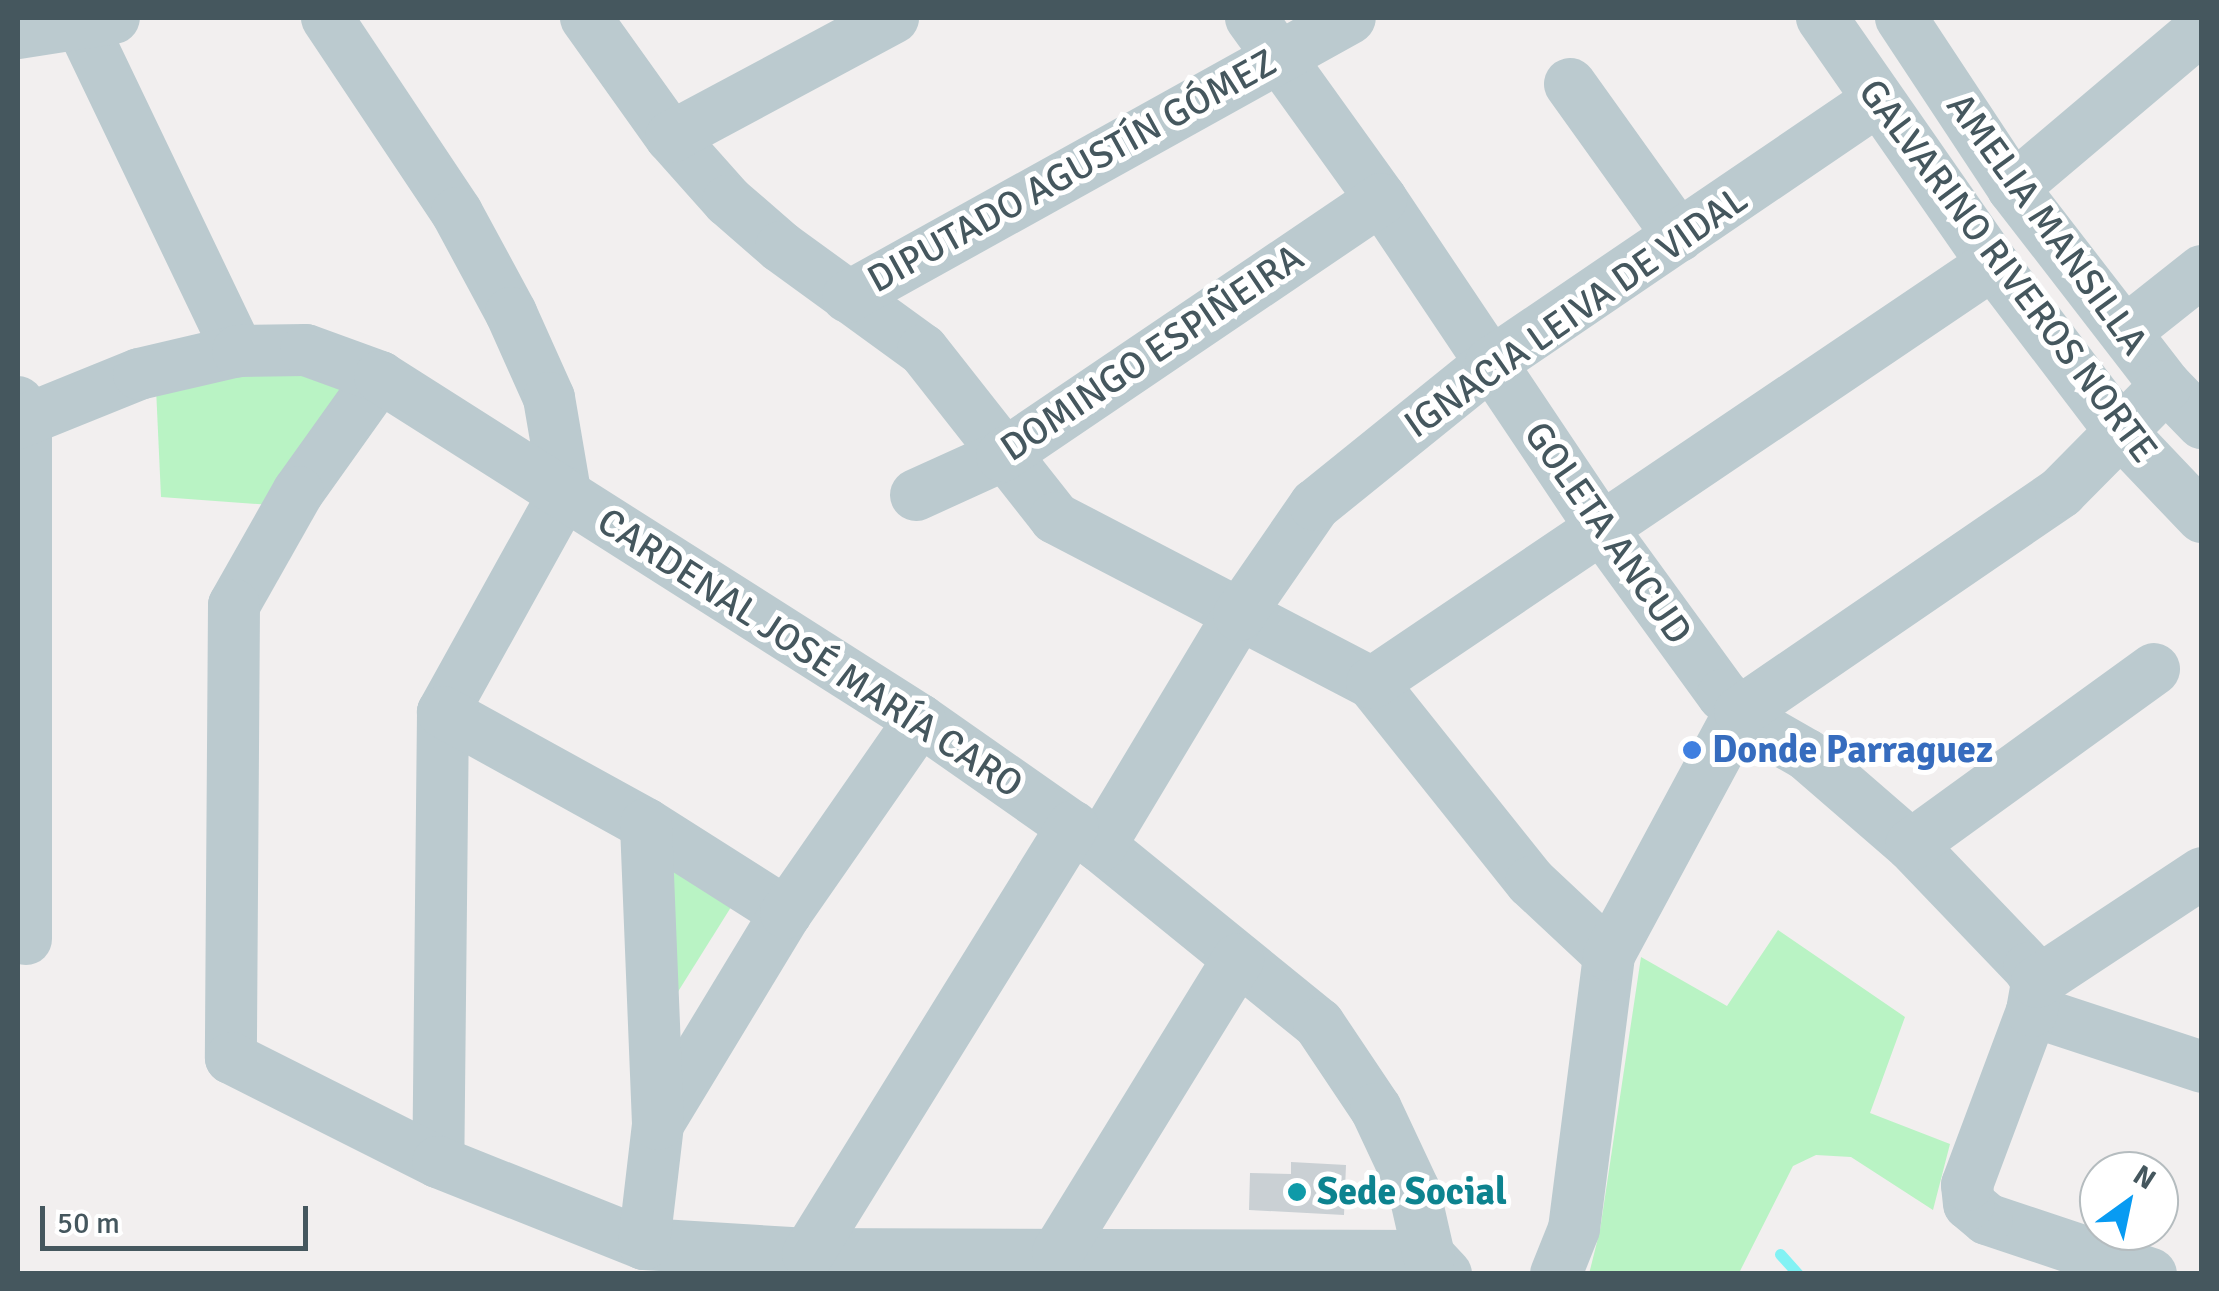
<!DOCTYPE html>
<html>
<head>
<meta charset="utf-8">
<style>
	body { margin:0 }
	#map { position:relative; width:2219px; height:1291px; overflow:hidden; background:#f2efef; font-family:Signika,sans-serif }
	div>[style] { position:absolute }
	.green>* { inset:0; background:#b9f3c4 }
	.stream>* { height:11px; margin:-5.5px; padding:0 5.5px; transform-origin:5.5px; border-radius:5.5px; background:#82f2f4 }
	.building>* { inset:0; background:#cad0d4 }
	.minor>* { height:52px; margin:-26px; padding:0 26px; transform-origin:26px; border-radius:26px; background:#bbcacf }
	.dots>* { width:28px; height:28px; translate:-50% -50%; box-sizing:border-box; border:5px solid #fff; border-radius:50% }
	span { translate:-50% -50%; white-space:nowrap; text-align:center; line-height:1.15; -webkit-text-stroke:10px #fff; paint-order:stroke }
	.street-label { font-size:38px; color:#45575e }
	.shop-label { font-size:38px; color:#366cbe; font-weight:700 }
	.left { translate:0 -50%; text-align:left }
	.culture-label { font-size:38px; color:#0d838f; font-weight:700 }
	.frame { position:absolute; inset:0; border:20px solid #45575e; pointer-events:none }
	.north { position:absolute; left:2079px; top:1151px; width:100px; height:100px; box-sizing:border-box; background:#fff; border:2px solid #b5bcbf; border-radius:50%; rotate:33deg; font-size:28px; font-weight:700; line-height:40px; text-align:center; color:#45575e }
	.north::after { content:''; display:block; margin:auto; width:35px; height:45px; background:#089bf2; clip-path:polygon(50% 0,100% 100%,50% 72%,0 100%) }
	.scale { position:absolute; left:40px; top:1206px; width:268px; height:45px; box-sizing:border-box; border:5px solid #45575e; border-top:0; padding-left:12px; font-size:30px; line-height:35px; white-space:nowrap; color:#45575e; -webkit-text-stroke:8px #fff; paint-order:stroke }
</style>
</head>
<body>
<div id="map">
	<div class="green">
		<i style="clip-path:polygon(303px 367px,353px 385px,271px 505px,161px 497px,156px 388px)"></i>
		<i style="clip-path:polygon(668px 850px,738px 896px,669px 1006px)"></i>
		<i style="clip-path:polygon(1778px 930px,1905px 1017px,1870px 1113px,1950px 1144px,1933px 1210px,1851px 1157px,1816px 1155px,1793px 1166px,1739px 1273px,1589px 1274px,1600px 1230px,1641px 957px,1727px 1006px)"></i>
	</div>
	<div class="stream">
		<i style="left:1780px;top:1254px;width:27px;rotate:48deg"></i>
	</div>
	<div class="building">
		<i style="clip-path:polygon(1291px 1162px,1346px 1165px,1344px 1215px,1249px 1210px,1250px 1173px,1291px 1174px)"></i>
	</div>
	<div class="minor">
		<i style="left:327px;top:18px;width:234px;rotate:56.3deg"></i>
		<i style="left:457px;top:213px;width:114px;rotate:61.6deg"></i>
		<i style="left:511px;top:313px;width:93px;rotate:65.9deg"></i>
		<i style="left:549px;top:398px;width:95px;rotate:80.3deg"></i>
		<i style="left:565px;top:492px;width:252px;rotate:119deg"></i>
		<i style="left:443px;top:712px;width:450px;rotate:90.6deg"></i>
		<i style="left:586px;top:18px;width:146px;rotate:54.5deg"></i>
		<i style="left:671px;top:137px;width:86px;rotate:48.3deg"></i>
		<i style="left:728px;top:201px;width:70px;rotate:41deg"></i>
		<i style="left:781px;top:247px;width:175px;rotate:36deg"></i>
		<i style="left:923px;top:350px;width:214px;rotate:51.8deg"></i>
		<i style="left:1055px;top:518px;width:357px;rotate:27.5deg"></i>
		<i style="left:1372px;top:683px;width:255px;rotate:51.4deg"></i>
		<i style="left:1531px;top:882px;width:107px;rotate:43.1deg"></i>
		<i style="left:1251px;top:18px;width:223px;rotate:54.3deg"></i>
		<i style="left:1381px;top:199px;width:399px;rotate:56.2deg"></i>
		<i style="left:1603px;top:530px;width:204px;rotate:54deg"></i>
		<i style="left:1723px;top:695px;width:47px;rotate:42.4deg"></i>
		<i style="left:1758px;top:727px;width:56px;rotate:29.7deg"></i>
		<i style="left:1807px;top:755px;width:138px;rotate:40.9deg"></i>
		<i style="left:1911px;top:845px;width:170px;rotate:46.2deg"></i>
		<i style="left:2029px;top:968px;width:16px;rotate:60deg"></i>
		<i style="left:1822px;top:18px;width:300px;rotate:55.2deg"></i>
		<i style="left:1993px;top:264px;width:210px;rotate:52.7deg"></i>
		<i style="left:2120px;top:431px;width:119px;rotate:46.4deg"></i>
		<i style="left:1901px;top:18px;width:204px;rotate:56.6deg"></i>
		<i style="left:2013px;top:188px;width:250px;rotate:52.3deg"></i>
		<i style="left:2166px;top:386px;width:52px;rotate:45.8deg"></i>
		<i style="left:82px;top:26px;width:361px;rotate:64.4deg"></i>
		<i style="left:18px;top:33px;width:97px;rotate:-8.9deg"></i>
		<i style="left:1570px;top:84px;width:187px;rotate:54.4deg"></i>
		<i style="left:671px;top:137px;width:252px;rotate:-28.2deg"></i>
		<i style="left:2013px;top:188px;width:248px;rotate:-40.2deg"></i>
		<i style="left:848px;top:297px;width:574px;rotate:-29.06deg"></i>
		<i style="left:2125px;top:332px;width:98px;rotate:-38.4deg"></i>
		<i style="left:380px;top:377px;width:141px;rotate:125.5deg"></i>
		<i style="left:298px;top:492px;width:130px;rotate:119.5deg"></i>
		<i style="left:234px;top:605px;width:453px;rotate:90.4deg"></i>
		<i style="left:231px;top:1058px;width:232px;rotate:26.7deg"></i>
		<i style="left:438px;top:1162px;width:222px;rotate:21.7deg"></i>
		<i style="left:644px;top:1244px;width:164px;rotate:3.5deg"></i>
		<i style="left:808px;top:1254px;width:621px;rotate:0.18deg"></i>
		<i style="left:1429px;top:1256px;width:25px;rotate:47deg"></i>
		<i style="left:18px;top:402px;width:21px;rotate:67deg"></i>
		<i style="left:26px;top:421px;width:518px;rotate:90deg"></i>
		<i style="left:18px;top:423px;width:131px;rotate:-22deg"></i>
		<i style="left:139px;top:374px;width:102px;rotate:-13.1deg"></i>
		<i style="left:238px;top:351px;width:68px;rotate:-0.8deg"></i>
		<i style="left:306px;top:350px;width:79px;rotate:20deg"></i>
		<i style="left:380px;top:377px;width:640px;rotate:32.42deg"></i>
		<i style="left:920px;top:720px;width:220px;rotate:35deg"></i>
		<i style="left:1100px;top:846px;width:282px;rotate:39.1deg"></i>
		<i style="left:1319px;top:1024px;width:102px;rotate:56.2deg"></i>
		<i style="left:1376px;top:1109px;width:89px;rotate:64.9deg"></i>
		<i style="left:1414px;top:1190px;width:68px;rotate:77.2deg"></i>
		<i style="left:916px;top:495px;width:94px;rotate:-24.4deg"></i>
		<i style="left:1002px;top:456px;width:458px;rotate:-34.1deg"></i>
		<i style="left:1372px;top:683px;width:749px;rotate:-34.01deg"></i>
		<i style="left:443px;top:712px;width:232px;rotate:28.9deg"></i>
		<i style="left:646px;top:824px;width:166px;rotate:32.4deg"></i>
		<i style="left:1911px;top:845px;width:300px;rotate:-35.9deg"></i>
		<i style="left:1100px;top:846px;width:270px;rotate:-59deg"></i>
		<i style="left:1239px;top:615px;width:134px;rotate:-55.4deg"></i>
		<i style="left:1315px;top:505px;width:226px;rotate:-38.9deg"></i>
		<i style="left:1491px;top:363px;width:467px;rotate:-34.2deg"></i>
		<i style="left:2032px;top:1011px;width:179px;rotate:18.2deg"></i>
		<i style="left:658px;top:1124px;width:247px;rotate:-58.8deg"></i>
		<i style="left:786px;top:913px;width:235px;rotate:-55.2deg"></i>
		<i style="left:644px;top:1244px;width:121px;rotate:-83.3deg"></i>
		<i style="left:658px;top:1124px;width:300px;rotate:-92.3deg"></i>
		<i style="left:1058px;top:1252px;width:344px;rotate:-58.4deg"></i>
		<i style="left:808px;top:1254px;width:503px;rotate:-58.24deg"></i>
		<i style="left:1556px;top:1274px;width:48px;rotate:-68.2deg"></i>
		<i style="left:1574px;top:1229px;width:276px;rotate:-82.7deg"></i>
		<i style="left:1609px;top:955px;width:276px;rotate:-61.7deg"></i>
		<i style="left:1740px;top:712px;width:389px;rotate:-34.4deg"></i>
		<i style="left:2061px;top:492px;width:149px;rotate:-45.3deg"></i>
		<i style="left:2151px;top:1274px;width:173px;rotate:-161.5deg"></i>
		<i style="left:1987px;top:1219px;width:23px;rotate:-140deg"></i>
		<i style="left:1969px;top:1204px;width:19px;rotate:-96deg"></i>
		<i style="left:1967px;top:1185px;width:186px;rotate:-69.5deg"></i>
		<i style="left:2032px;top:1011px;width:29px;rotate:-80deg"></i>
		<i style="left:2037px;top:982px;width:198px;rotate:-33.4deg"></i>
	</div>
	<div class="dots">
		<i style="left:1692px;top:750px;background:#3f7fe0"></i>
		<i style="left:1297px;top:1192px;background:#0f9aa8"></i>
	</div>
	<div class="street-label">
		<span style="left:1072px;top:171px;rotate:-29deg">DIPUTADO AGUSTÍN GÓMEZ</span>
		<span style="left:2047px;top:224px;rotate:54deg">AMELIA MANSILLA</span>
		<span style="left:2008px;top:271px;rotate:53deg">GALVARINO RIVEROS NORTE</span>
		<span style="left:1576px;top:312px;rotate:-35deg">IGNACIA LEIVA DE VIDAL</span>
		<span style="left:1152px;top:353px;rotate:-34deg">DOMINGO ESPIÑEIRA</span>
		<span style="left:1608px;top:533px;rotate:55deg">GOLETA ANCUD</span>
		<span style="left:810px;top:653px;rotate:33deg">CARDENAL JOSÉ MARÍA CARO</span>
	</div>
	<div class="shop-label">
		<span class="left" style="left:1712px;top:750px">Donde Parraguez</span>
	</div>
	<div class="culture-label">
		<span class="left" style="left:1317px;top:1192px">Sede Social</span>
	</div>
	<div class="frame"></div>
	<div class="north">N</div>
	<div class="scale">50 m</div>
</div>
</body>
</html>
